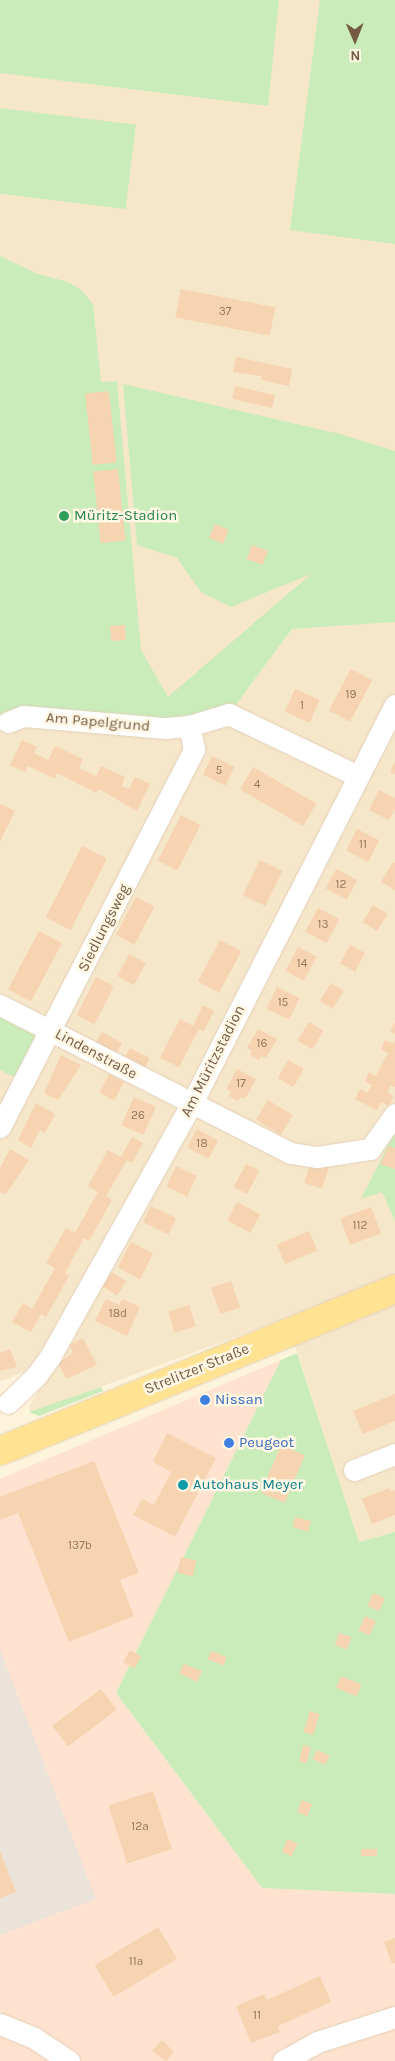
<!DOCTYPE html>
<html>
<head>
<meta charset="utf-8">
<style>
	body { margin:0 }
	#map { position:relative; width:395px; height:2061px; overflow:hidden; background:#fef4dc; font-family:Karla,sans-serif }
	div>[style] { position:absolute }
	.residential>* { inset:0; background:#f6e7ca }
	.commercial>* { inset:0; background:#ffe2cf }
	.industrial>* { inset:0; background:#ebe3d9 }
	.green>* { inset:0; background:#c9ecba; transform-origin:0 0 }
	.building>* { inset:0; background:#f6d3b1; transform-origin:0 0 }
	.roads { filter:drop-shadow(0 0 1px #e2d0b8) drop-shadow(0 0 1px #e2d0b8) }
	.minor>* { height:21px; margin:-10.5px; padding:0 10.5px; transform-origin:10.5px; border-radius:10.5px; background:#fff }
	.major>* { height:28px; margin:-14px; padding:0 14px; transform-origin:14px; border-radius:14px; background:#ffe292 }
	.dots>* { width:14px; height:14px; translate:-50% -50%; box-sizing:border-box; border:2px solid #fff7e4; border-radius:50% }
	span { translate:-50% -50%; white-space:nowrap; text-align:center; line-height:1.15; -webkit-text-stroke:5px #fff7e4; paint-order:stroke }
	.number-label { font-size:12px; color:#94785e }
	.number-label span { -webkit-text-stroke-width:0 }
	.leisure-label { font-size:15px; color:#27864d }
	.left { translate:0 -50%; text-align:left }
	.street-label { font-size:15px; color:#745a43 }
	.shop-label { font-size:15px; color:#366cbe }
	.culture-label { font-size:15px; color:#0d838f }
	.north { position:absolute; left:330px; top:15px; width:50px; height:50px; -webkit-text-stroke:4px #fff7e4; paint-order:stroke; rotate:179deg; font-size:14px; font-weight:700; line-height:20px; text-align:center; color:#745a43 }
	.north::after { content:''; display:block; margin:auto; width:18px; height:22px; background:#745a43; clip-path:polygon(50% 0,100% 100%,50% 72%,0 100%) }
</style>
</head>
<body>
<div id="map">
	<div class="residential">
		<i style="clip-path:polygon(0 0,395px 0,395px 508px,313px 573px,229px 714px,292px 629px,395px 622px,395px 1532px,359px 1542px,286px 1318px,33px 1412px,29px 1410px,30px 1405px,46px 1379px,29px 1370px,0 1382px)"></i>
	</div>
	<div class="commercial">
		<i style="clip-path:polygon(281px 1360px,116px 1693px,262px 1888px,395px 1894px,395px 2061px,0 2061px,0 1479px)"></i>
	</div>
	<div class="industrial">
		<i style="clip-path:polygon(0 1649px,96px 1899px,0 1935px)"></i>
	</div>
	<div class="green">
		<i style="clip-path:polygon(0 0,279px 0,268px 106px,0 73px)"></i>
		<i style="clip-path:polygon(320px 0,395px 0,395px 244px,290px 230px)"></i>
		<i style="left:0;top:108px;width:137px;height:85px;rotate:7deg"></i>
		<i style="clip-path:polygon(0 256px,38px 274px,68px 282px,81px 290px,93px 304px,101px 382px,117px 381px,141px 650px,168px 697px,311px 574px,231px 607px,201px 592px,177px 558px,137px 545px,123px 384px,340px 434px,395px 451px,395px 622px,292px 629px,229px 714px,189px 726px,8px 722px,0 714px)"></i>
		<i style="clip-path:polygon(0 1005px,51px 1031px,24px 1082px,0 1070px)"></i>
		<i style="clip-path:polygon(395px 1131px,395px 1221px,382px 1192px,361px 1199px)"></i>
		<i style="clip-path:polygon(297px 1353px,359px 1542px,395px 1532px,395px 1894px,262px 1888px,116px 1693px,281px 1360px)"></i>
		<i style="clip-path:polygon(101px 1387px,103px 1391px,39px 1416px,29px 1412px)"></i>
	</div>
	<div class="building">
		<i style="left:181px;top:289px;width:96px;height:29px;rotate:11deg"></i>
		<i style="clip-path:polygon(236px 357px,292px 369px,289px 386px,261px 380px,262px 376px,233px 372px)"></i>
		<i style="left:235px;top:386px;width:41px;height:13px;rotate:13deg"></i>
		<i style="left:109px;top:391px;width:72px;height:24px;rotate:84deg"></i>
		<i style="left:118px;top:469px;width:72px;height:25px;rotate:84deg"></i>
		<i style="left:215px;top:524px;width:15px;height:15px;rotate:23deg"></i>
		<i style="left:252px;top:545px;width:17px;height:15px;rotate:21deg"></i>
		<i style="left:125px;top:625px;width:15px;height:15px;rotate:86deg"></i>
		<i style="left:351px;top:669px;width:24px;height:47px;rotate:28deg"></i>
		<i style="left:295px;top:689px;width:27px;height:25px;rotate:24deg"></i>
		<i style="clip-path:polygon(22px 740px,37px 747px,34px 753px,48px 760px,55px 746px,83px 759px,79px 768px,96px 776px,101px 766px,125px 777px,121px 786px,129px 789px,135px 777px,150px 784px,137px 811px,99px 789px,97px 793px,57px 773px,55px 779px,28px 766px,25px 772px,10px 765px)"></i>
		<i style="left:212px;top:756px;width:25px;height:21px;rotate:26deg"></i>
		<i style="clip-path:polygon(395px 762px,395px 774px,390px 772px)"></i>
		<i style="left:253px;top:767px;width:73px;height:26px;rotate:30deg"></i>
		<i style="clip-path:polygon(379px 790px,395px 798px,395px 809px,389px 820px,369px 810px)"></i>
		<i style="clip-path:polygon(0 804px,15px 811px,0 841px)"></i>
		<i style="left:181px;top:815px;width:22px;height:51px;rotate:27deg"></i>
		<i style="left:357px;top:829px;width:25px;height:24px;rotate:27deg"></i>
		<i style="left:82px;top:846px;width:28px;height:80px;rotate:27deg"></i>
		<i style="left:260px;top:860px;width:25px;height:39px;rotate:26deg"></i>
		<i style="clip-path:polygon(393px 862px,395px 863px,395px 890px,381px 882px)"></i>
		<i style="left:336px;top:869px;width:24px;height:22px;rotate:28deg"></i>
		<i style="left:136px;top:897px;width:21px;height:43px;rotate:28deg"></i>
		<i style="left:373px;top:905px;width:17px;height:20px;rotate:31deg"></i>
		<i style="left:318px;top:908px;width:24px;height:27px;rotate:28deg"></i>
		<i style="left:39px;top:931px;width:26px;height:66px;rotate:28deg"></i>
		<i style="left:220px;top:940px;width:24px;height:47px;rotate:28deg"></i>
		<i style="left:350px;top:945px;width:17px;height:21px;rotate:28deg"></i>
		<i style="left:298px;top:947px;width:21px;height:27px;rotate:28deg"></i>
		<i style="left:129px;top:954px;width:19px;height:25px;rotate:28deg"></i>
		<i style="left:96px;top:977px;width:20px;height:43px;rotate:27deg"></i>
		<i style="left:331px;top:983px;width:15px;height:21px;rotate:32deg"></i>
		<i style="left:277px;top:987px;width:25px;height:24px;rotate:26deg"></i>
		<i style="clip-path:polygon(203px 1005px,214px 1011px,204px 1031px,199px 1029px,179px 1067px,160px 1058px,180px 1019px,193px 1026px)"></i>
		<i style="left:309px;top:1022px;width:17px;height:22px;rotate:31deg"></i>
		<i style="clip-path:polygon(395px 1022px,395px 1034px,390px 1031px)"></i>
		<i style="clip-path:polygon(258px 1029px,277px 1039px,266px 1058px,261px 1056px,259px 1060px,250px 1055px,252px 1051px,247px 1048px)"></i>
		<i style="left:102px;top:1032px;width:23px;height:12px;rotate:29deg"></i>
		<i style="clip-path:polygon(395px 1039px,395px 1087px,391px 1085px,387px 1092px,394px 1096px,389px 1106px,381px 1102px,377px 1110px,355px 1099px,360px 1089px,367px 1093px,372px 1085px,365px 1081px,369px 1072px,376px 1076px,388px 1053px,381px 1049px,385px 1040px,393px 1044px)"></i>
		<i style="left:130px;top:1048px;width:22px;height:13px;rotate:27deg"></i>
		<i style="clip-path:polygon(61px 1055px,81px 1065px,58px 1100px,44px 1093px)"></i>
		<i style="left:288px;top:1060px;width:18px;height:21px;rotate:29deg"></i>
		<i style="clip-path:polygon(237px 1069px,256px 1079px,245px 1099px,241px 1097px,238px 1101px,229px 1096px,231px 1091px,226px 1089px)"></i>
		<i style="left:109px;top:1074px;width:17px;height:21px;rotate:28deg"></i>
		<i style="left:134px;top:1097px;width:24px;height:31px;rotate:24deg"></i>
		<i style="left:268px;top:1100px;width:29px;height:23px;rotate:31deg"></i>
		<i style="clip-path:polygon(36px 1103px,55px 1114px,45px 1133px,40px 1130px,31px 1148px,18px 1140px)"></i>
		<i style="left:197px;top:1129px;width:24px;height:21px;rotate:28deg"></i>
		<i style="clip-path:polygon(132px 1137px,143px 1143px,132px 1163px,127px 1160px,106px 1196px,112px 1200px,89px 1241px,84px 1238px,65px 1273px,69px 1276px,46px 1317px,41px 1314px,31px 1332px,12px 1322px,23px 1303px,32px 1309px,55px 1268px,46px 1263px,66px 1228px,75px 1233px,98px 1192px,88px 1186px,108px 1150px,121px 1157px)"></i>
		<i style="clip-path:polygon(389px 1146px,395px 1148px,395px 1169px,380px 1164px)"></i>
		<i style="clip-path:polygon(10px 1149px,29px 1160px,6px 1194px,0 1192px,0 1168px)"></i>
		<i style="left:311px;top:1161px;width:19px;height:23px;rotate:18deg"></i>
		<i style="left:246px;top:1164px;width:15px;height:26px;rotate:28deg"></i>
		<i style="left:176px;top:1166px;width:23px;height:23px;rotate:25deg"></i>
		<i style="left:237px;top:1202px;width:26px;height:21px;rotate:28deg"></i>
		<i style="left:151px;top:1206px;width:28px;height:18px;rotate:26deg"></i>
		<i style="left:371px;top:1207px;width:28px;height:33px;rotate:69deg"></i>
		<i style="left:309px;top:1231px;width:21px;height:35px;rotate:67deg"></i>
		<i style="left:131px;top:1242px;width:25px;height:29px;rotate:27deg"></i>
		<i style="left:112px;top:1272px;width:17px;height:17px;rotate:33deg"></i>
		<i style="left:231px;top:1281px;width:28px;height:21px;rotate:71deg"></i>
		<i style="clip-path:polygon(106px 1299px,119px 1305px,122px 1299px,140px 1307px,127px 1336px,95px 1321px)"></i>
		<i style="left:189px;top:1305px;width:22px;height:22px;rotate:72deg"></i>
		<i style="clip-path:polygon(83px 1338px,97px 1365px,66px 1379px,58px 1363px,73px 1353px,69px 1345px)"></i>
		<i style="clip-path:polygon(10px 1349px,17px 1367px,0 1371px,0 1353px)"></i>
		<i style="clip-path:polygon(395px 1394px,395px 1421px,363px 1434px,353px 1411px)"></i>
		<i style="clip-path:polygon(167px 1433px,216px 1458px,175px 1537px,133px 1515px,142px 1499px,154px 1505px,171px 1472px,153px 1462px)"></i>
		<i style="left:281px;top:1445px;width:26px;height:52px;rotate:23deg"></i>
		<i style="clip-path:polygon(94px 1461px,139px 1573px,120px 1580px,134px 1616px,69px 1642px,18px 1513px,0 1520px,0 1497px)"></i>
		<i style="clip-path:polygon(389px 1488px,391px 1492px,395px 1490px,395px 1515px,372px 1524px,362px 1499px)"></i>
		<i style="clip-path:polygon(295px 1517px,311px 1521px,308px 1532px,293px 1527px)"></i>
		<i style="left:181px;top:1557px;width:16px;height:16px;rotate:14deg"></i>
		<i style="left:373px;top:1593px;width:13px;height:14px;rotate:23deg"></i>
		<i style="left:365px;top:1616px;width:12px;height:16px;rotate:24deg"></i>
		<i style="left:339px;top:1633px;width:13px;height:13px;rotate:18deg"></i>
		<i style="left:130px;top:1650px;width:13px;height:14px;rotate:29deg"></i>
		<i style="left:211px;top:1651px;width:17px;height:9px;rotate:21deg"></i>
		<i style="clip-path:polygon(184px 1664px,202px 1671px,197px 1682px,179px 1673px)"></i>
		<i style="left:341px;top:1676px;width:22px;height:13px;rotate:22deg"></i>
		<i style="left:101px;top:1689px;width:26px;height:61px;rotate:53deg"></i>
		<i style="left:310px;top:1711px;width:10px;height:22px;rotate:17deg"></i>
		<i style="left:303px;top:1745px;width:8px;height:17px;rotate:14deg"></i>
		<i style="left:317px;top:1750px;width:14px;height:10px;rotate:25deg"></i>
		<i style="left:153px;top:1791px;width:61px;height:47px;rotate:72deg"></i>
		<i style="left:302px;top:1800px;width:11px;height:13px;rotate:22deg"></i>
		<i style="left:288px;top:1839px;width:11px;height:14px;rotate:27deg"></i>
		<i style="left:377px;top:1849px;width:7px;height:16px;rotate:90deg"></i>
		<i style="clip-path:polygon(0 1851px,16px 1892px,0 1898px)"></i>
		<i style="left:158px;top:1927px;width:37px;height:74px;rotate:59deg"></i>
		<i style="clip-path:polygon(395px 1938px,395px 1963px,392px 1964px,384px 1942px)"></i>
		<i style="clip-path:polygon(320px 1976px,331px 2002px,278px 2026px,280px 2032px,251px 2043px,236px 2006px,264px 1994px,267px 2000px)"></i>
		<i style="clip-path:polygon(162px 2040px,174px 2052px,166px 2061px,152px 2051px)"></i>
	</div>
	<div class="roads">
		<div class="minor">
			<i style="left:8px;top:722px;width:17px;rotate:-21deg"></i>
			<i style="left:24px;top:716px;width:142px;rotate:4.9deg"></i>
			<i style="left:165px;top:728px;width:24px;rotate:-5deg"></i>
			<i style="left:189px;top:726px;width:42px;rotate:-16.7deg"></i>
			<i style="left:229px;top:714px;width:143px;rotate:25.7deg"></i>
			<i style="left:0;top:1005px;width:326px;rotate:27deg"></i>
			<i style="left:291px;top:1153px;width:26px;rotate:9deg"></i>
			<i style="left:317px;top:1157px;width:54px;rotate:-8.6deg"></i>
			<i style="left:370px;top:1149px;width:43px;rotate:-54.5deg"></i>
			<i style="left:0;top:1127px;width:425px;rotate:-62.8deg"></i>
			<i style="left:194px;top:749px;width:24px;rotate:-102deg"></i>
			<i style="left:8px;top:1403px;width:39px;rotate:-44deg"></i>
			<i style="left:36px;top:1376px;width:26px;rotate:-54deg"></i>
			<i style="left:51px;top:1355px;width:287px;rotate:-60.8deg"></i>
			<i style="left:191px;top:1105px;width:449px;rotate:-63deg"></i>
			<i style="left:354px;top:1470px;width:44px;rotate:-21.3deg"></i>
			<i style="left:0;top:2024px;width:37px;rotate:22deg"></i>
			<i style="left:34px;top:2038px;width:42px;rotate:33.3deg"></i>
			<i style="left:283px;top:2061px;width:39px;rotate:-29deg"></i>
			<i style="left:317px;top:2042px;width:82px;rotate:-17.8deg"></i>
		</div>
		<div class="major">
			<i style="left:0;top:1451px;width:427px;rotate:-22.3deg"></i>
		</div>
	</div>
	<div class="dots">
		<i style="left:64px;top:516px;background:#2e9e5b"></i>
		<i style="left:205px;top:1400px;background:#3f7fe0"></i>
		<i style="left:229px;top:1443px;background:#3f7fe0"></i>
		<i style="left:183px;top:1485px;background:#0f9aa8"></i>
	</div>
	<div class="number-label">
		<span style="left:225px;top:312px">37</span>
		<span style="left:351px;top:695px">19</span>
		<span style="left:302px;top:706px">1</span>
		<span style="left:219px;top:771px">5</span>
		<span style="left:257px;top:785px">4</span>
		<span style="left:363px;top:845px">11</span>
		<span style="left:341px;top:885px">12</span>
		<span style="left:323px;top:925px">13</span>
		<span style="left:302px;top:964px">14</span>
		<span style="left:283px;top:1003px">15</span>
		<span style="left:262px;top:1044px">16</span>
		<span style="left:241px;top:1084px">17</span>
		<span style="left:138px;top:1116px">26</span>
		<span style="left:202px;top:1144px">18</span>
		<span style="left:360px;top:1226px">112</span>
		<span style="left:118px;top:1314px">18d</span>
		<span style="left:80px;top:1546px">137b</span>
		<span style="left:140px;top:1827px">12a</span>
		<span style="left:136px;top:1962px">11a</span>
		<span style="left:257px;top:2016px">11</span>
	</div>
	<div class="leisure-label">
		<span class="left" style="left:74px;top:516px">Müritz-Stadion</span>
	</div>
	<div class="street-label">
		<span style="left:98px;top:722px;rotate:5deg">Am Papelgrund</span>
		<span style="left:104px;top:928px;rotate:-63deg">Siedlungsweg</span>
		<span style="left:96px;top:1054px;rotate:28deg">Lindenstraße</span>
		<span style="left:213px;top:1061px;rotate:-63deg">Am Müritzstadion</span>
		<span style="left:197px;top:1369px;rotate:-22deg">Strelitzer Straße</span>
	</div>
	<div class="shop-label">
		<span class="left" style="left:215px;top:1400px">Nissan</span>
		<span class="left" style="left:239px;top:1443px">Peugeot</span>
	</div>
	<div class="culture-label">
		<span class="left" style="left:193px;top:1485px">Autohaus Meyer</span>
	</div>
	<div class="north">N</div>
</div>
</body>
</html>
